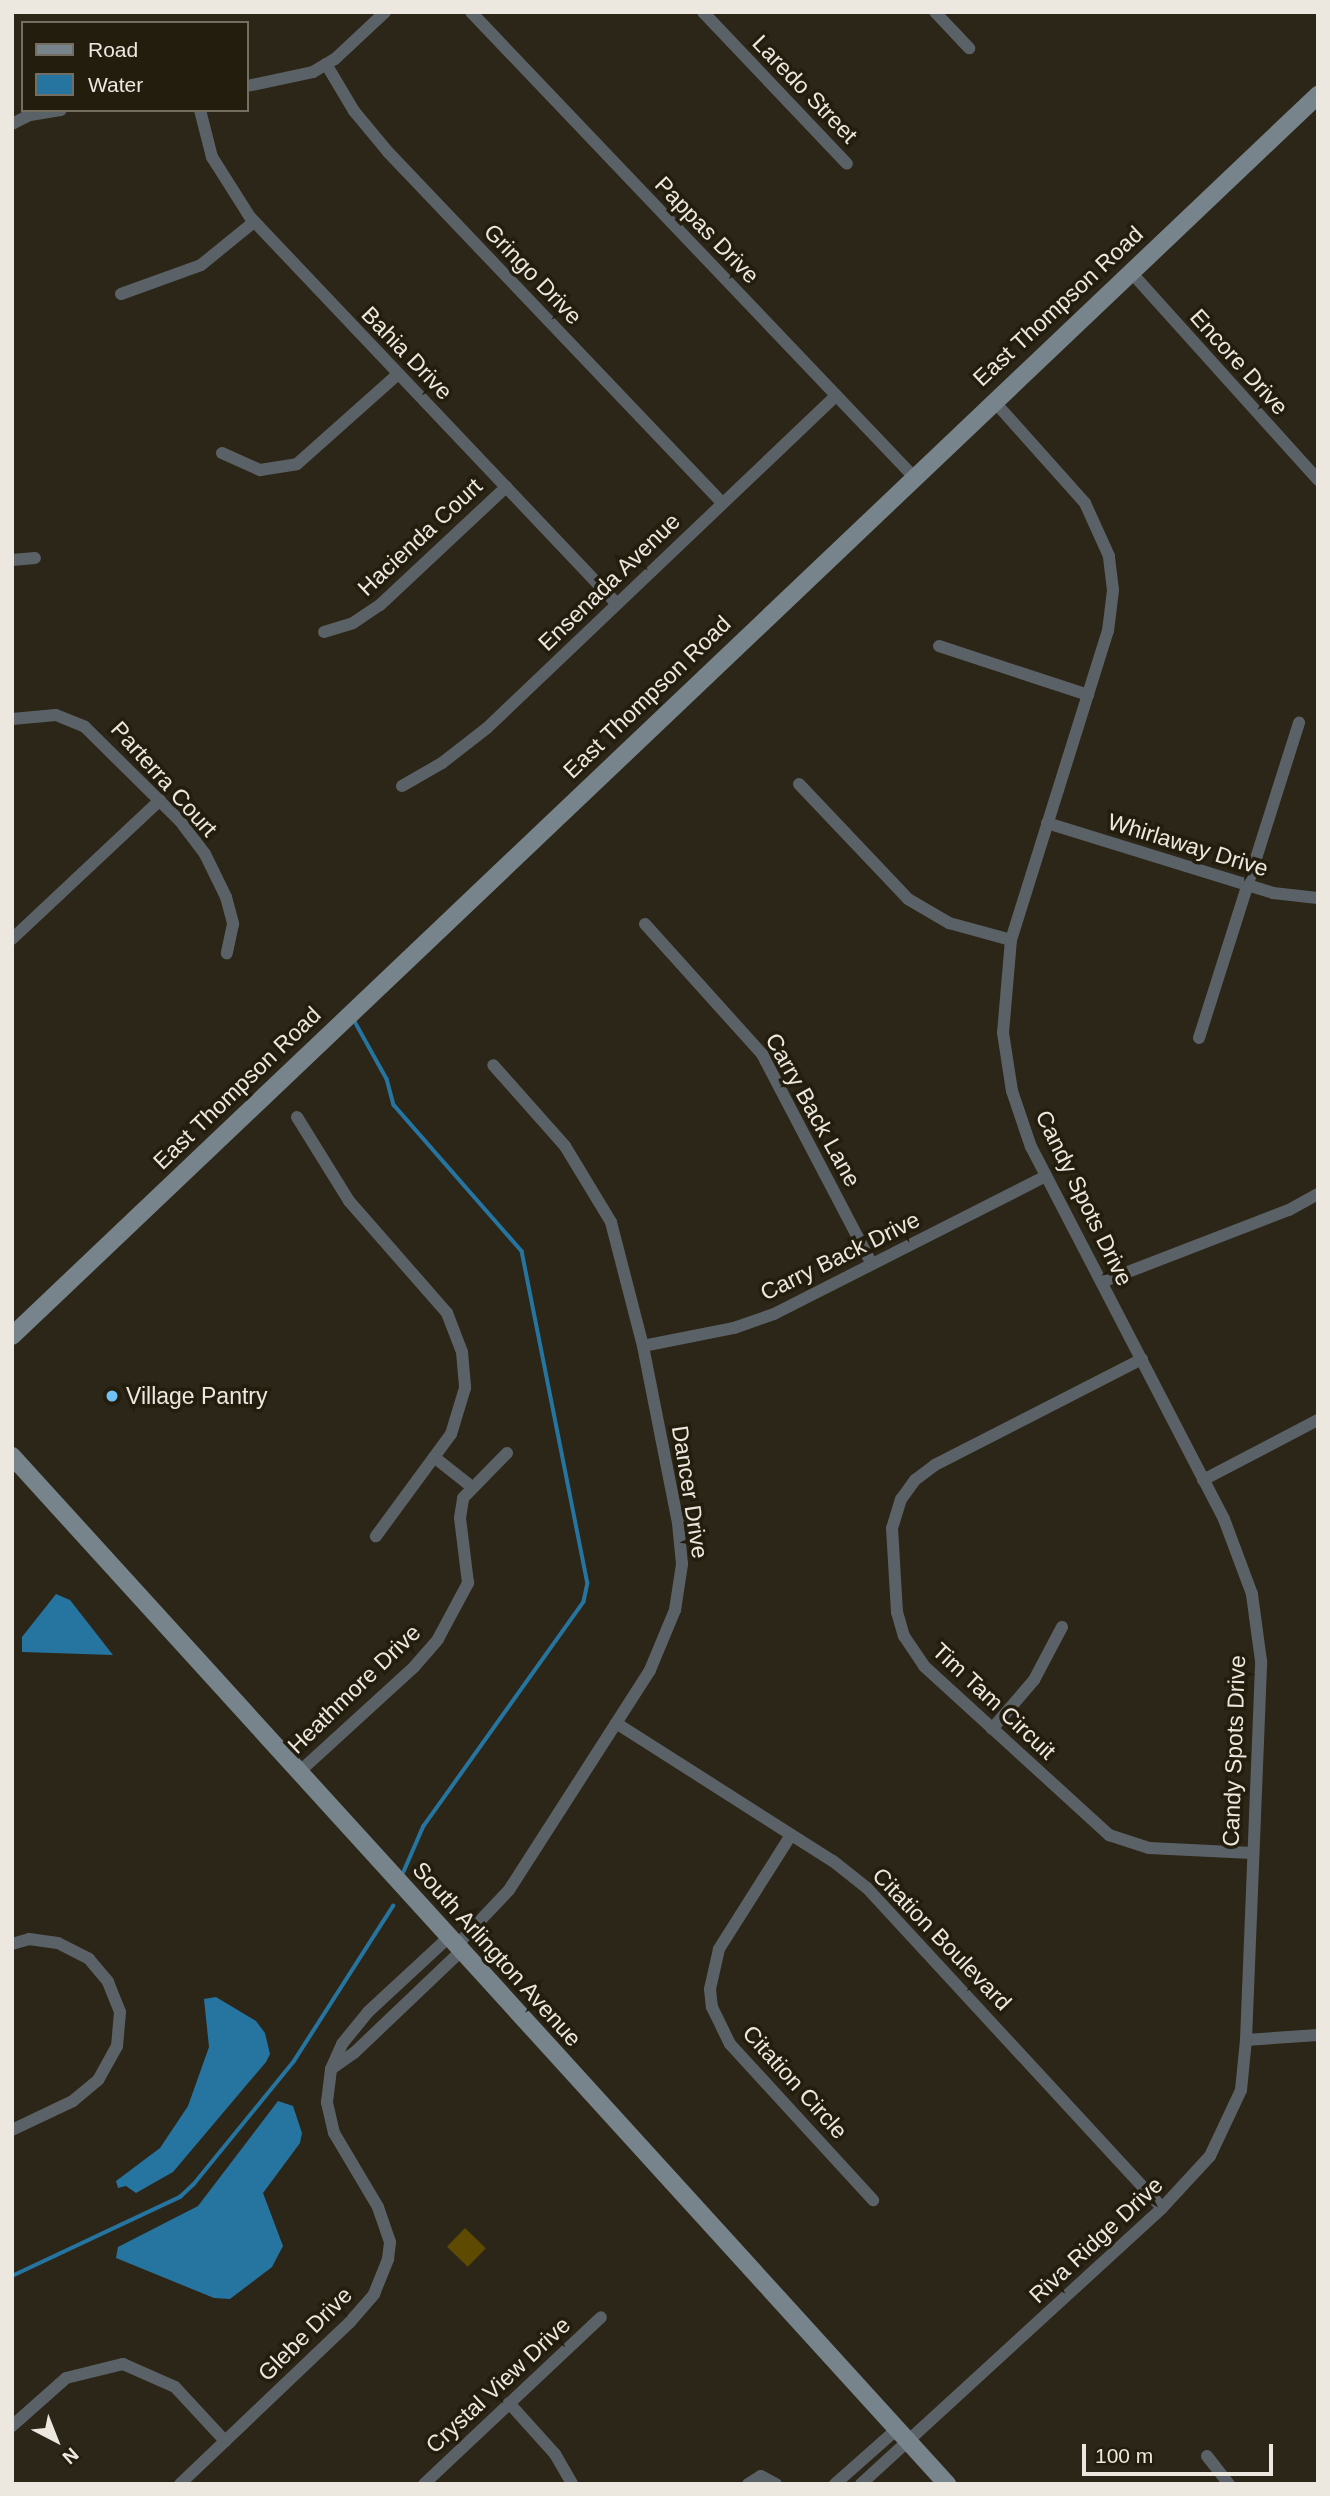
<!DOCTYPE html>
<html>
<head>
<meta charset="utf-8">
<style>
	body { margin:0 }
	#map { position:relative; width:1330px; height:2496px; overflow:hidden; background:#2c2618; font-family:Arial,sans-serif }
	div>[style] { position:absolute }
	.green>* { inset:0; background:#5f4a02; transform-origin:0 0 }
	.water>* { inset:0; background:#2674a0 }
	.stream>* { height:3.5px; margin:-1.75px; padding:0 1.75px; transform-origin:1.75px; border-radius:1.75px; background:#2674a0 }
	.street>* { height:12px; margin:-6px; padding:0 6px; transform-origin:6px; border-radius:6px; background:#5b6267 }
	.secondary>* { height:18px; margin:-9px; padding:0 9px; transform-origin:9px; border-radius:9px; background:#78848c }
	.dots>* { width:19px; height:19px; translate:-50% -50%; box-sizing:border-box; border:4px solid #231d0e; border-radius:50% }
	span { translate:-50% -50%; white-space:nowrap; text-align:center; line-height:1.15; -webkit-text-stroke:7px #231d0e; paint-order:stroke }
	.street-label { font-size:23px; color:#ece8df }
	.poi-label { font-size:23px; color:#ece8df }
	.left { translate:0 -50%; text-align:left }
	.frame { position:absolute; inset:0; border:14px solid #ece8df; pointer-events:none }
	.legend { position:absolute; left:21px; top:21px; width:228px; height:91px; box-sizing:border-box; background:#231d0e; border:2px solid #736e62; margin:0; padding:9px 12px; list-style:none; font-size:21px; color:#ece8df }
	.legend li { display:flex; align-items:center; gap:14px; height:35px }
	.legend b { width:35px; border:2px solid #736e62 }
	.north { position:absolute; left:21px; top:2405px; width:70px; height:70px; -webkit-text-stroke:5px #231d0e; paint-order:stroke; rotate:138deg; font-size:19px; font-weight:700; line-height:28px; text-align:center; color:#ece8df }
	.north::after { content:''; display:block; margin:auto; width:24px; height:32px; background:#ece8df; clip-path:polygon(50% 0,100% 100%,50% 72%,0 100%) }
	.scale { position:absolute; left:1082px; top:2444px; width:191px; height:32px; box-sizing:border-box; border:4px solid #ece8df; border-top:0; padding-left:9px; font-size:21px; line-height:24px; white-space:nowrap; color:#ece8df; -webkit-text-stroke:5px #231d0e; paint-order:stroke }
</style>
</head>
<body>
<div id="map">
	<div class="green">
		<i style="left:465px;top:2228px;width:29px;height:26px;rotate:44deg"></i>
	</div>
	<div class="water">
		<i style="clip-path:polygon(56px 1594px,70px 1600px,113px 1655px,22px 1652px,22px 1637px)"></i>
		<i style="clip-path:polygon(216px 1997px,256px 2021px,265px 2033px,270px 2054px,266px 2062px,173px 2172px,136px 2193px,126px 2186px,118px 2188px,116px 2181px,160px 2148px,188px 2106px,209px 2047px,204px 1999px)"></i>
		<i style="clip-path:polygon(278px 2101px,293px 2106px,302px 2133px,300px 2143px,263px 2193px,283px 2246px,272px 2267px,230px 2299px,214px 2298px,116px 2258px,118px 2247px,198px 2206px)"></i>
	</div>
	<div class="stream">
		<i style="left:353px;top:1018px;width:70px;rotate:60.9deg"></i>
		<i style="left:387px;top:1079px;width:27px;rotate:75deg"></i>
		<i style="left:394px;top:1105px;width:194px;rotate:48.8deg"></i>
		<i style="left:522px;top:1251px;width:338px;rotate:78.8deg"></i>
		<i style="left:588px;top:1583px;width:19px;rotate:102deg"></i>
		<i style="left:584px;top:1602px;width:275px;rotate:125.5deg"></i>
		<i style="left:424px;top:1826px;width:50px;rotate:113.5deg"></i>
		<i style="left:12px;top:2276px;width:186px;rotate:-25.2deg"></i>
		<i style="left:180px;top:2197px;width:18px;rotate:-43deg"></i>
		<i style="left:193px;top:2185px;width:160px;rotate:-50.8deg"></i>
		<i style="left:294px;top:2061px;width:184px;rotate:-57.4deg"></i>
	</div>
	<div class="street">
		<i style="left:471px;top:12px;width:642px;rotate:46.39deg"></i>
		<i style="left:703px;top:12px;width:209px;rotate:46.5deg"></i>
		<i style="left:935px;top:12px;width:50px;rotate:46.6deg"></i>
		<i style="left:326px;top:64px;width:55px;rotate:59.2deg"></i>
		<i style="left:354px;top:111px;width:53px;rotate:50.3deg"></i>
		<i style="left:388px;top:152px;width:485px;rotate:46.4deg"></i>
		<i style="left:247px;top:86px;width:67px;rotate:-12deg"></i>
		<i style="left:313px;top:72px;width:26px;rotate:-31deg"></i>
		<i style="left:335px;top:59px;width:69px;rotate:-43.2deg"></i>
		<i style="left:200px;top:110px;width:49px;rotate:75.7deg"></i>
		<i style="left:212px;top:157px;width:71px;rotate:57.7deg"></i>
		<i style="left:250px;top:217px;width:533px;rotate:46.52deg"></i>
		<i style="left:12px;top:124px;width:20px;rotate:-27deg"></i>
		<i style="left:30px;top:115px;width:31px;rotate:-9deg"></i>
		<i style="left:1130px;top:271px;width:281px;rotate:48deg"></i>
		<i style="left:121px;top:294px;width:85px;rotate:-19.9deg"></i>
		<i style="left:201px;top:265px;width:68px;rotate:-39.1deg"></i>
		<i style="left:222px;top:453px;width:42px;rotate:24.1deg"></i>
		<i style="left:260px;top:470px;width:37px;rotate:-9deg"></i>
		<i style="left:297px;top:464px;width:135px;rotate:-41.7deg"></i>
		<i style="left:12px;top:560px;width:23px;rotate:-5deg"></i>
		<i style="left:324px;top:632px;width:30px;rotate:-17deg"></i>
		<i style="left:353px;top:623px;width:32px;rotate:-34deg"></i>
		<i style="left:380px;top:605px;width:173px;rotate:-43.1deg"></i>
		<i style="left:939px;top:646px;width:157px;rotate:18.2deg"></i>
		<i style="left:12px;top:719px;width:44px;rotate:-5.2deg"></i>
		<i style="left:56px;top:715px;width:31px;rotate:22deg"></i>
		<i style="left:85px;top:727px;width:134px;rotate:44.7deg"></i>
		<i style="left:180px;top:821px;width:41px;rotate:52.9deg"></i>
		<i style="left:205px;top:854px;width:48px;rotate:64deg"></i>
		<i style="left:226px;top:897px;width:28px;rotate:75deg"></i>
		<i style="left:233px;top:924px;width:30px;rotate:102deg"></i>
		<i style="left:799px;top:784px;width:158px;rotate:46.5deg"></i>
		<i style="left:908px;top:899px;width:48px;rotate:30.3deg"></i>
		<i style="left:949px;top:923px;width:64px;rotate:15.3deg"></i>
		<i style="left:402px;top:786px;width:46px;rotate:-29.9deg"></i>
		<i style="left:442px;top:763px;width:57px;rotate:-37.9deg"></i>
		<i style="left:487px;top:728px;width:482px;rotate:-43.6deg"></i>
		<i style="left:1047px;top:823px;width:237px;rotate:17.2deg"></i>
		<i style="left:1273px;top:893px;width:45px;rotate:6.3deg"></i>
		<i style="left:645px;top:924px;width:175px;rotate:48deg"></i>
		<i style="left:762px;top:1054px;width:237px;rotate:62.4deg"></i>
		<i style="left:12px;top:939px;width:203px;rotate:-43.2deg"></i>
		<i style="left:1199px;top:1038px;width:331px;rotate:-72.4deg"></i>
		<i style="left:297px;top:1117px;width:99px;rotate:58.2deg"></i>
		<i style="left:349px;top:1201px;width:149px;rotate:48.8deg"></i>
		<i style="left:447px;top:1313px;width:42px;rotate:69deg"></i>
		<i style="left:462px;top:1352px;width:36px;rotate:85deg"></i>
		<i style="left:465px;top:1388px;width:48px;rotate:106.9deg"></i>
		<i style="left:451px;top:1434px;width:127px;rotate:126.3deg"></i>
		<i style="left:1102px;top:1282px;width:200px;rotate:-21.1deg"></i>
		<i style="left:1289px;top:1210px;width:33px;rotate:-29deg"></i>
		<i style="left:643px;top:1346px;width:93px;rotate:-11.2deg"></i>
		<i style="left:734px;top:1328px;width:42px;rotate:-19.3deg"></i>
		<i style="left:774px;top:1314px;width:305px;rotate:-26.9deg"></i>
		<i style="left:1142px;top:1359px;width:233px;rotate:152.9deg"></i>
		<i style="left:935px;top:1465px;width:25px;rotate:143deg"></i>
		<i style="left:915px;top:1480px;width:24px;rotate:126deg"></i>
		<i style="left:901px;top:1499px;width:30px;rotate:107deg"></i>
		<i style="left:892px;top:1528px;width:84px;rotate:86.6deg"></i>
		<i style="left:897px;top:1612px;width:25px;rotate:74deg"></i>
		<i style="left:904px;top:1636px;width:36px;rotate:56deg"></i>
		<i style="left:924px;top:1666px;width:251px;rotate:42.4deg"></i>
		<i style="left:1109px;top:1835px;width:42px;rotate:18deg"></i>
		<i style="left:1149px;top:1848px;width:103px;rotate:2.8deg"></i>
		<i style="left:434px;top:1457px;width:48px;rotate:38.3deg"></i>
		<i style="left:1203px;top:1480px;width:130px;rotate:-27.6deg"></i>
		<i style="left:616px;top:1723px;width:257px;rotate:32.5deg"></i>
		<i style="left:833px;top:1861px;width:43px;rotate:38.5deg"></i>
		<i style="left:867px;top:1888px;width:435px;rotate:47.3deg"></i>
		<i style="left:992px;top:1729px;width:65px;rotate:-49.4deg"></i>
		<i style="left:1034px;top:1680px;width:60px;rotate:-62.2deg"></i>
		<i style="left:298px;top:1773px;width:157px;rotate:-42.4deg"></i>
		<i style="left:414px;top:1667px;width:37px;rotate:-49deg"></i>
		<i style="left:438px;top:1639px;width:64px;rotate:-61.8deg"></i>
		<i style="left:468px;top:1583px;width:65px;rotate:-97deg"></i>
		<i style="left:460px;top:1518px;width:20px;rotate:-81deg"></i>
		<i style="left:463px;top:1498px;width:63px;rotate:-45.6deg"></i>
		<i style="left:791px;top:1835px;width:135px;rotate:122.3deg"></i>
		<i style="left:719px;top:1949px;width:41px;rotate:102.7deg"></i>
		<i style="left:710px;top:1989px;width:18px;rotate:84deg"></i>
		<i style="left:712px;top:2007px;width:41px;rotate:64.1deg"></i>
		<i style="left:730px;top:2044px;width:212px;rotate:47.5deg"></i>
		<i style="left:12px;top:1944px;width:18px;rotate:-16deg"></i>
		<i style="left:29px;top:1939px;width:29px;rotate:8deg"></i>
		<i style="left:58px;top:1943px;width:35px;rotate:27deg"></i>
		<i style="left:89px;top:1959px;width:30px;rotate:50deg"></i>
		<i style="left:108px;top:1982px;width:32px;rotate:68deg"></i>
		<i style="left:120px;top:2012px;width:34px;rotate:95deg"></i>
		<i style="left:117px;top:2046px;width:39px;rotate:119deg"></i>
		<i style="left:98px;top:2080px;width:33px;rotate:140deg"></i>
		<i style="left:73px;top:2101px;width:68px;rotate:154.6deg"></i>
		<i style="left:456px;top:1946px;width:77px;rotate:-46.6deg"></i>
		<i style="left:509px;top:1890px;width:261px;rotate:-57.3deg"></i>
		<i style="left:650px;top:1670px;width:65px;rotate:-67.4deg"></i>
		<i style="left:675px;top:1610px;width:47px;rotate:-81.3deg"></i>
		<i style="left:682px;top:1564px;width:41px;rotate:-95.6deg"></i>
		<i style="left:678px;top:1523px;width:180px;rotate:-101.2deg"></i>
		<i style="left:643px;top:1346px;width:128px;rotate:-104.5deg"></i>
		<i style="left:611px;top:1222px;width:89px;rotate:-121.2deg"></i>
		<i style="left:565px;top:1146px;width:108px;rotate:-131.6deg"></i>
		<i style="left:1246px;top:2040px;width:72px;rotate:-4deg"></i>
		<i style="left:331px;top:2069px;width:28px;rotate:-35deg"></i>
		<i style="left:354px;top:2053px;width:148px;rotate:-43.6deg"></i>
		<i style="left:509px;top:2403px;width:69px;rotate:48deg"></i>
		<i style="left:555px;top:2454px;width:34px;rotate:60deg"></i>
		<i style="left:12px;top:2426px;width:72px;rotate:-41.6deg"></i>
		<i style="left:66px;top:2378px;width:59px;rotate:-13.8deg"></i>
		<i style="left:123px;top:2364px;width:57px;rotate:23.9deg"></i>
		<i style="left:175px;top:2387px;width:74px;rotate:47.2deg"></i>
		<i style="left:1207px;top:2456px;width:36px;rotate:52deg"></i>
		<i style="left:180px;top:2484px;width:235px;rotate:-43.6deg"></i>
		<i style="left:350px;top:2322px;width:37px;rotate:-49deg"></i>
		<i style="left:374px;top:2294px;width:38px;rotate:-68deg"></i>
		<i style="left:388px;top:2259px;width:17px;rotate:-83deg"></i>
		<i style="left:390px;top:2242px;width:37px;rotate:-109deg"></i>
		<i style="left:378px;top:2207px;width:86px;rotate:-120.7deg"></i>
		<i style="left:334px;top:2133px;width:32px;rotate:-103deg"></i>
		<i style="left:327px;top:2102px;width:33px;rotate:-83deg"></i>
		<i style="left:331px;top:2069px;width:27px;rotate:-66deg"></i>
		<i style="left:342px;top:2044px;width:41px;rotate:-50.9deg"></i>
		<i style="left:368px;top:2012px;width:109px;rotate:-42.8deg"></i>
		<i style="left:424px;top:2484px;width:243px;rotate:-43.3deg"></i>
		<i style="left:748px;top:2484px;width:15px;rotate:-32deg"></i>
		<i style="left:761px;top:2476px;width:17px;rotate:28deg"></i>
		<i style="left:835px;top:2484px;width:83px;rotate:-41.6deg"></i>
		<i style="left:861px;top:2484px;width:408px;rotate:-42.5deg"></i>
		<i style="left:1162px;top:2208px;width:71px;rotate:-47.3deg"></i>
		<i style="left:1210px;top:2156px;width:73px;rotate:-64.8deg"></i>
		<i style="left:1241px;top:2090px;width:50px;rotate:-84.3deg"></i>
		<i style="left:1246px;top:2040px;width:379px;rotate:-87.7deg"></i>
		<i style="left:1261px;top:1661px;width:68px;rotate:-97.7deg"></i>
		<i style="left:1252px;top:1594px;width:80px;rotate:-110.5deg"></i>
		<i style="left:1224px;top:1519px;width:419px;rotate:-117.4deg"></i>
		<i style="left:1031px;top:1147px;width:59px;rotate:-108.7deg"></i>
		<i style="left:1012px;top:1091px;width:59px;rotate:-98.8deg"></i>
		<i style="left:1003px;top:1033px;width:93px;rotate:-85.1deg"></i>
		<i style="left:1011px;top:940px;width:324px;rotate:-72.6deg"></i>
		<i style="left:1108px;top:631px;width:41px;rotate:-83deg"></i>
		<i style="left:1113px;top:590px;width:34px;rotate:-97deg"></i>
		<i style="left:1109px;top:556px;width:58px;rotate:-114.4deg"></i>
		<i style="left:1085px;top:503px;width:138px;rotate:-131.8deg"></i>
	</div>
	<div class="secondary">
		<i style="left:12px;top:1336px;width:1802px;rotate:-43.54deg"></i>
		<i style="left:12px;top:1456px;width:1390px;rotate:47.71deg"></i>
	</div>
	<div class="dots">
		<i style="left:112px;top:1396px;background:#70c1f4"></i>
	</div>
	<div class="street-label">
		<span style="left:805px;top:89px;rotate:46deg">Laredo Street</span>
		<span style="left:707px;top:230px;rotate:46deg">Pappas Drive</span>
		<span style="left:533px;top:274px;rotate:46deg">Gringo Drive</span>
		<span style="left:1058px;top:306px;rotate:-43deg">East Thompson Road</span>
		<span style="left:407px;top:353px;rotate:46deg">Bahia Drive</span>
		<span style="left:1239px;top:362px;rotate:48deg">Encore Drive</span>
		<span style="left:420px;top:537px;rotate:-43deg">Hacienda Court</span>
		<span style="left:609px;top:582px;rotate:-44deg">Ensenada Avenue</span>
		<span style="left:647px;top:697px;rotate:-44deg">East Thompson Road</span>
		<span style="left:164px;top:779px;rotate:48deg">Parterra Court</span>
		<span style="left:1188px;top:845px;rotate:17deg">Whirlaway Drive</span>
		<span style="left:237px;top:1088px;rotate:-44deg">East Thompson Road</span>
		<span style="left:813px;top:1110px;rotate:61deg">Carry Back Lane</span>
		<span style="left:1084px;top:1198px;rotate:64deg">Candy Spots Drive</span>
		<span style="left:840px;top:1256px;rotate:-26deg">Carry Back Drive</span>
		<span style="left:690px;top:1492px;rotate:81deg">Dancer Drive</span>
		<span style="left:354px;top:1689px;rotate:-44deg">Heathmore Drive</span>
		<span style="left:994px;top:1701px;rotate:43deg">Tim Tam Circuit</span>
		<span style="left:1234px;top:1751px;rotate:-88deg">Candy Spots Drive</span>
		<span style="left:942px;top:1939px;rotate:46deg">Citation Boulevard</span>
		<span style="left:497px;top:1954px;rotate:48deg">South Arlington Avenue</span>
		<span style="left:795px;top:2082px;rotate:48deg">Citation Circle</span>
		<span style="left:1096px;top:2240px;rotate:-43deg">Riva Ridge Drive</span>
		<span style="left:305px;top:2334px;rotate:-45deg">Glebe Drive</span>
		<span style="left:498px;top:2385px;rotate:-43deg">Crystal View Drive</span>
	</div>
	<div class="poi-label">
		<span class="left" style="left:126px;top:1396px">Village Pantry</span>
	</div>
	<div class="frame"></div>
	<ul class="legend">
	<li><b style="height:9px;background:#78848c"></b>Road</li>
	<li><b style="height:19px;background:#2674a0"></b>Water</li>
	</ul>
	<div class="north">N</div>
	<div class="scale">100 m</div>
</div>
</body>
</html>
